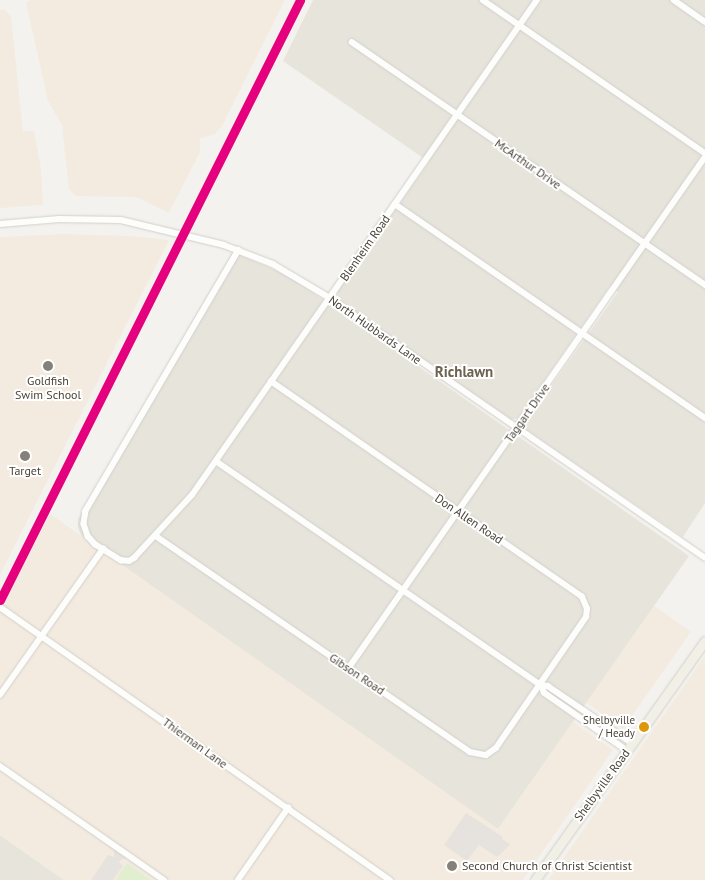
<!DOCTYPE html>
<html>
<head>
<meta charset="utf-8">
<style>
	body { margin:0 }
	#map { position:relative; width:705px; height:880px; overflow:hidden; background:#f4f2ee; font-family:"PT Sans",sans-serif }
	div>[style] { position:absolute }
	.residential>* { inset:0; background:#e7e4dc }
	.commercial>* { inset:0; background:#f3ebdf; transform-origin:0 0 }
	.green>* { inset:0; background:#e1eecf }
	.parking>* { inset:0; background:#e6e3df }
	.roads { filter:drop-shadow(0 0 1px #d2d0cb) drop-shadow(0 0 1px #d2d0cb) }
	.street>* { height:5.5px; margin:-2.75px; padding:0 2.75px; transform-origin:2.75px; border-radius:2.75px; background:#fdfdfc }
	.primary>* { height:9px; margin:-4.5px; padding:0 4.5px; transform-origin:4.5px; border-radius:4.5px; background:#f2efe6 }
	.rail-1>* { height:9px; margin:-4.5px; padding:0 4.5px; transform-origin:4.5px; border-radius:4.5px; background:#e5007d }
	.dots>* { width:14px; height:14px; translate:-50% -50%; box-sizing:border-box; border:2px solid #fff; border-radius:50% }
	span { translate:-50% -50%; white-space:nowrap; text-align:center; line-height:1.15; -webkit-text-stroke:4px #fff; paint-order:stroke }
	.bus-label { font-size:11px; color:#4b4439 }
	.right { translate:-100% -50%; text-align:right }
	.street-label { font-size:12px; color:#4b4439 }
	.poi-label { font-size:12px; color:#4b4439 }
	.left { translate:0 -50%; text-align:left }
	.quarter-label { font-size:15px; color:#6e6250; font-weight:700 }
</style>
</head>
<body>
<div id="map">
	<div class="residential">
		<i style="clip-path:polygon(313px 0,705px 0,705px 503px,683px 537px,522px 427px,618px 292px,610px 286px,518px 418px,511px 420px,341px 304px,337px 299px,338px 291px,429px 162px,283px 61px)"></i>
		<i style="clip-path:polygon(233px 252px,289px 276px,689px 556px,498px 829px,123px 570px,82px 537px,78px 528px,78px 519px)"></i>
		<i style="clip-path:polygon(0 835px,64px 880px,0 880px)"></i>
	</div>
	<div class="commercial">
		<i style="clip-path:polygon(31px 0,285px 0,222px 126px,215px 134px,200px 138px,200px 152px,169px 213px,136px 197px,76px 196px,69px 189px,62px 125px,48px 101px,26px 3px)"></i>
		<i style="clip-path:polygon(4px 9px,11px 17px,23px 131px,34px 131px,41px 169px,43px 205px,0 208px,0 10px)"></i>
		<i style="clip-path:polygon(63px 234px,129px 236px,169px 240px,0 575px,0 237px)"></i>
		<i style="clip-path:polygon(50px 514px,498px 829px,573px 722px,613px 750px,523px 880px,64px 880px,0 835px,0 610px)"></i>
		<i style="left:654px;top:606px;width:45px;height:118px;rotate:35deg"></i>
		<i style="clip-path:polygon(705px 656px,705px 880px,548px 880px)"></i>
	</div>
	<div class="green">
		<i style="clip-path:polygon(127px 863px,151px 880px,116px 880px)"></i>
	</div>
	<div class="parking">
		<i style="clip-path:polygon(466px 813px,503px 837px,502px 839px,510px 844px,507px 848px,497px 857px,479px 845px,467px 861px,444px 845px)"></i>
		<i style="clip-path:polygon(114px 849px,127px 859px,122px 859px,119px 862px,123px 866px,113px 880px,91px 880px,108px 855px,114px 857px)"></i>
	</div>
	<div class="roads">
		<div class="street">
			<i style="left:483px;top:0;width:270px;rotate:34.6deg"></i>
			<i style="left:674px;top:0;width:38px;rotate:35deg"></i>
			<i style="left:352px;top:42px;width:429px;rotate:34.5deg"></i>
			<i style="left:395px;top:204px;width:377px;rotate:34.6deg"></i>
			<i style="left:0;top:224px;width:59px;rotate:-4.8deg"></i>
			<i style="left:59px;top:219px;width:62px;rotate:0.9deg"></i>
			<i style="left:121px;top:220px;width:106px;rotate:13.6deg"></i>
			<i style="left:224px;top:245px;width:53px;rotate:21.2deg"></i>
			<i style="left:273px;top:264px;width:66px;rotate:30.8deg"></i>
			<i style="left:330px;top:298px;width:456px;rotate:34.7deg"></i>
			<i style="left:239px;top:250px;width:303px;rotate:120.4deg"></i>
			<i style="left:86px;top:511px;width:13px;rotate:99deg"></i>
			<i style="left:84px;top:524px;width:13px;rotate:72deg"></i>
			<i style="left:88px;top:536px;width:11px;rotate:49deg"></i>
			<i style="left:95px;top:544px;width:31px;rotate:32deg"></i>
			<i style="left:121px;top:560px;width:8px;rotate:7deg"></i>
			<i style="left:129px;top:561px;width:6px;rotate:-31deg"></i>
			<i style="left:134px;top:558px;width:86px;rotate:-47.4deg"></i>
			<i style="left:192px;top:495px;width:603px;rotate:-55.12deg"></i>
			<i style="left:216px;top:461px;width:395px;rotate:34.6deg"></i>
			<i style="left:156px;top:536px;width:381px;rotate:34.5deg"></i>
			<i style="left:470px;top:752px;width:16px;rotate:11deg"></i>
			<i style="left:486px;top:755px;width:12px;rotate:-35deg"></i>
			<i style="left:496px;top:748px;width:159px;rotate:-55.5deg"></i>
			<i style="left:586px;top:617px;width:8px;rotate:-83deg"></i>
			<i style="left:587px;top:609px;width:13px;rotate:-113deg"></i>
			<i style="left:582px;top:597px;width:378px;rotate:-145.3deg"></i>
			<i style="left:0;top:607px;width:476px;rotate:35deg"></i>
			<i style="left:348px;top:669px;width:624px;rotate:-55.11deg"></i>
			<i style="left:0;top:695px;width:179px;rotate:-54.8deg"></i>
			<i style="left:627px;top:751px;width:101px;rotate:-145.1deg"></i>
			<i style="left:544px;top:693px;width:9px;rotate:-111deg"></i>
			<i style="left:541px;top:685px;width:7px;rotate:8deg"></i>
			<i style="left:548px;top:686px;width:102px;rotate:34.2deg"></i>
			<i style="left:0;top:766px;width:200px;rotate:34.8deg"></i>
			<i style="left:238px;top:880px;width:88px;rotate:-55.2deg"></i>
		</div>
		<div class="primary">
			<i style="left:535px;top:880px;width:293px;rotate:-54.6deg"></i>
		</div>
	</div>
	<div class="rail-1">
		<i style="left:0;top:600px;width:671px;rotate:-63.43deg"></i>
	</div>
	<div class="dots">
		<i style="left:48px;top:366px;background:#868178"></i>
		<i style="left:25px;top:456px;background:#868178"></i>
		<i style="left:644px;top:727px;background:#dd9709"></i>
		<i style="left:452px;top:866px;background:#868178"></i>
	</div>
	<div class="bus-label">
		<span class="right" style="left:635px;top:727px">Shelbyville<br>/ Heady</span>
	</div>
	<div class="street-label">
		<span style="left:528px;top:164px;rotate:35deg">McArthur Drive</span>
		<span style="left:365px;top:248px;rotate:-55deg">Blenheim Road</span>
		<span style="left:375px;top:330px;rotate:35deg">North Hubbards Lane</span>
		<span style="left:527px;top:413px;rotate:-55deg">Taggart Drive</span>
		<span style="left:469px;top:519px;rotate:34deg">Don Allen Road</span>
		<span style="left:357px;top:674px;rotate:34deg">Gibson Road</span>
		<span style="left:195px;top:743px;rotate:36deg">Thierman Lane</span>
		<span style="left:602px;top:785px;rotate:-54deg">Shelbyville Road</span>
	</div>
	<div class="poi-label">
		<span style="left:48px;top:388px">Goldfish<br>Swim School</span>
		<span style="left:25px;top:471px">Target</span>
		<span class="left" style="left:462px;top:866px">Second Church of Christ Scientist</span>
	</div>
	<div class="quarter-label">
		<span style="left:464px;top:372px">Richlawn</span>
	</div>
</div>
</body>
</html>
